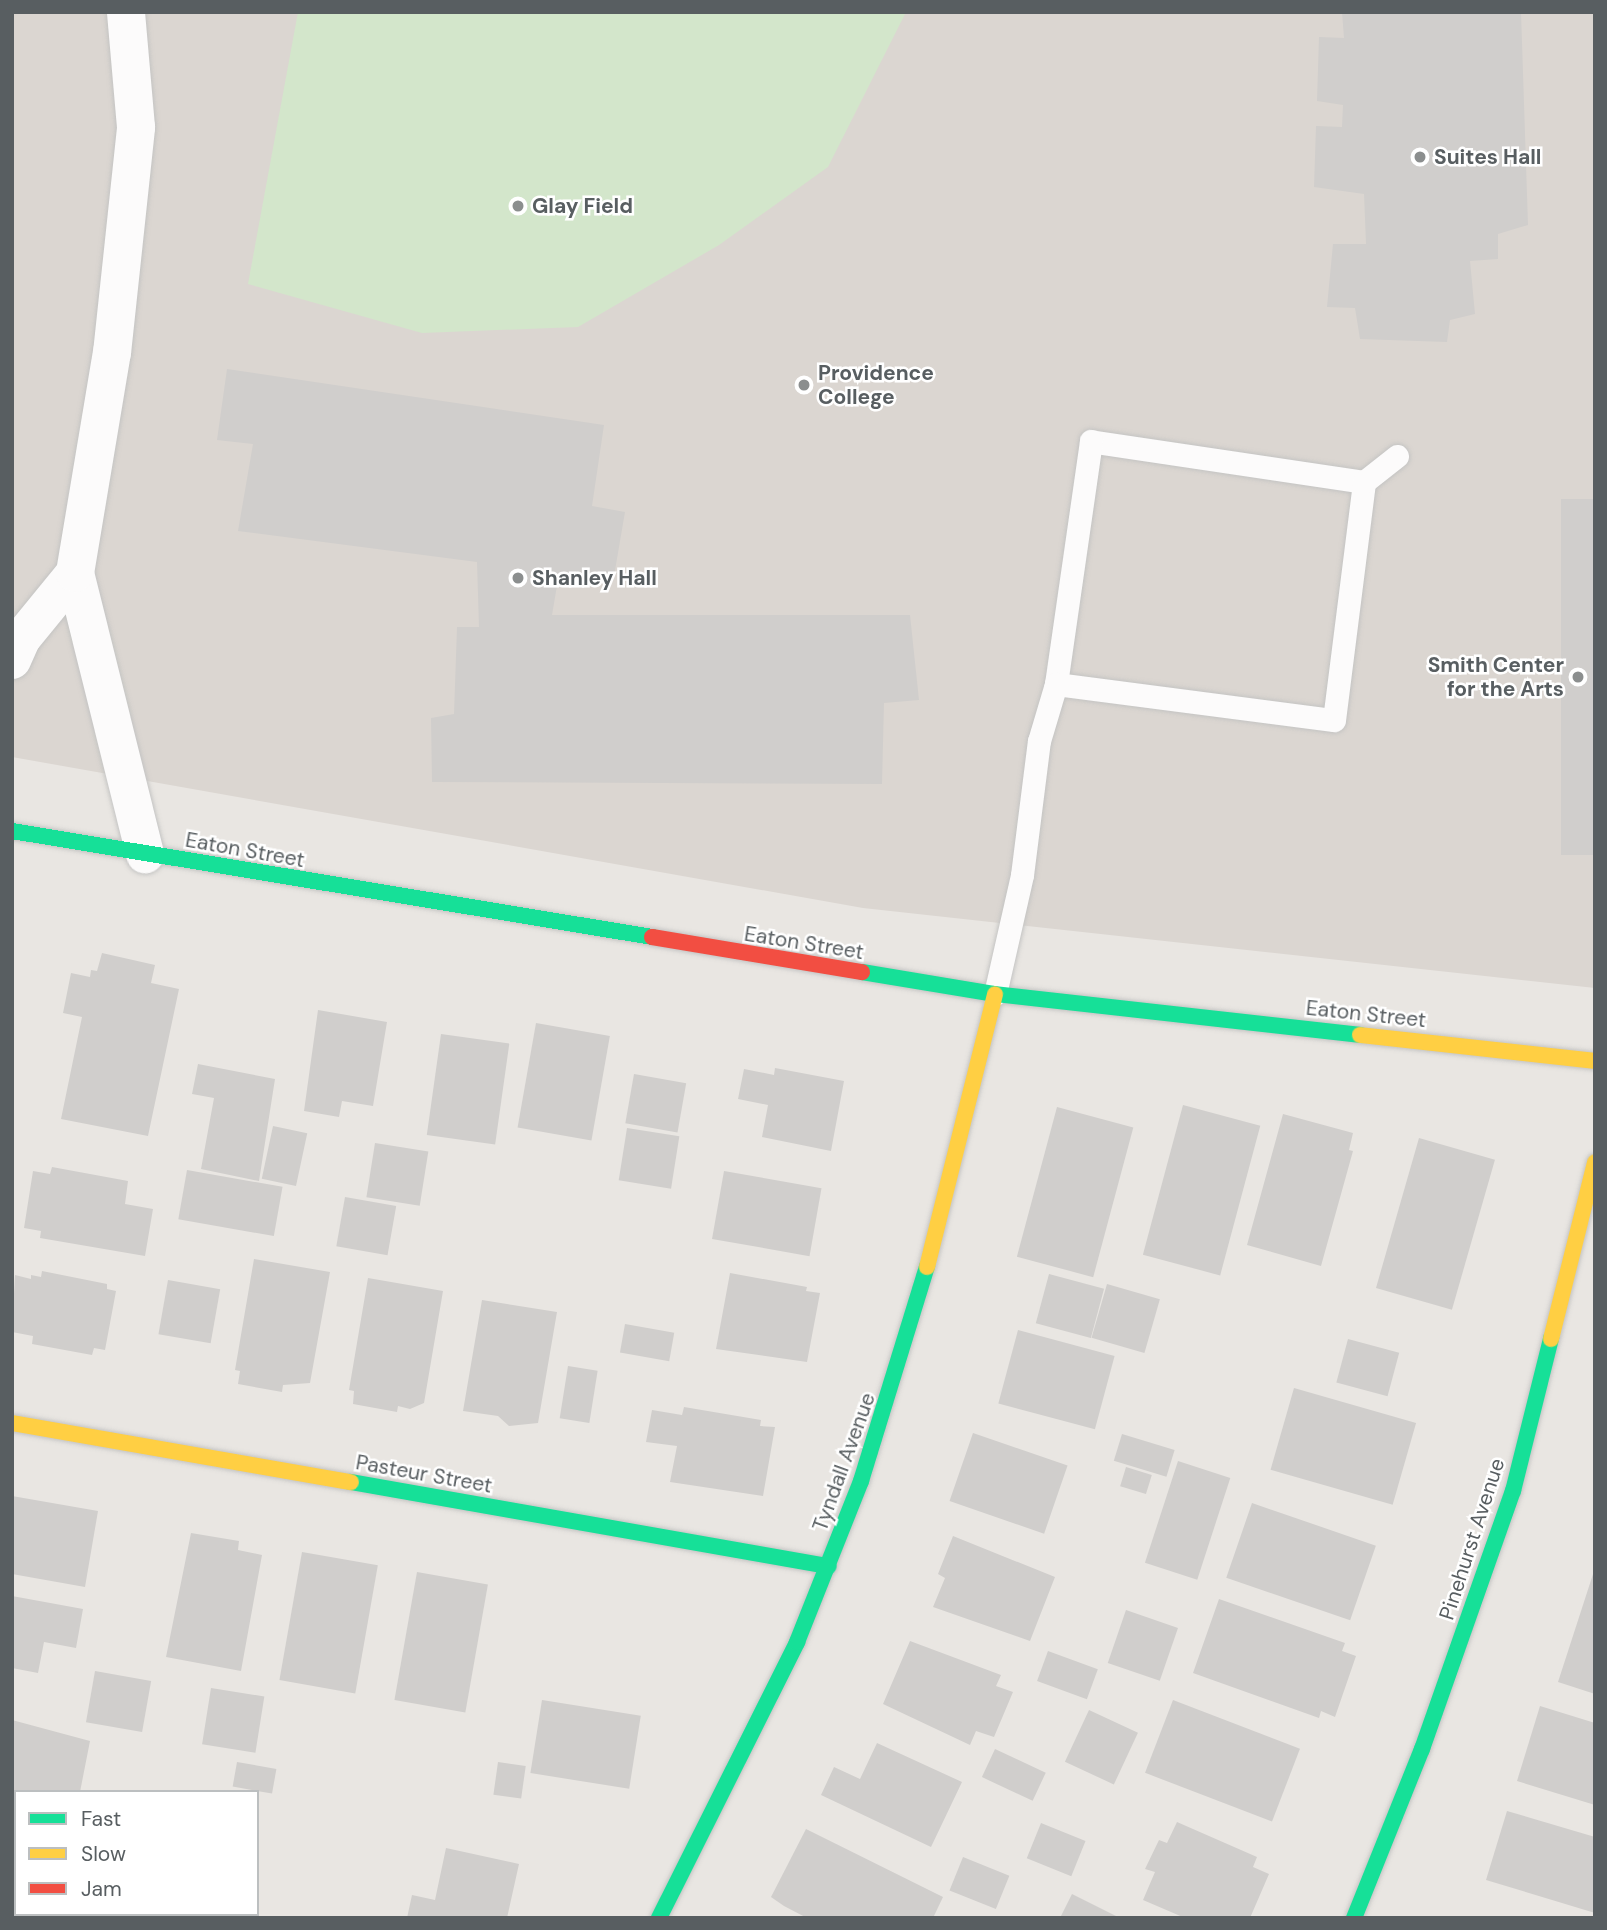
<!DOCTYPE html>
<html>
<head>
<meta charset="utf-8">
<style>
	body { margin:0 }
	#map { position:relative; width:1607px; height:1930px; overflow:hidden; background:#e9e6e2; font-family:"DM Sans",sans-serif }
	div>[style] { position:absolute }
	.education>* { inset:0; background:#dbd6d1 }
	.green>* { inset:0; background:#d3e6cb }
	.building>* { inset:0; background:#d0cecc; transform-origin:0 0 }
	.roads { filter:drop-shadow(0 0 2px #c4c4c3) drop-shadow(0 0 2px #c4c4c3) }
	.lane>* { height:23px; margin:-11.5px; padding:0 11.5px; transform-origin:11.5px; border-radius:11.5px; background:#fcfbfb }
	.street>* { height:38px; margin:-19px; padding:0 19px; transform-origin:19px; border-radius:19px; background:#fcfbfb }
	.fast>* { height:16px; margin:-8px; padding:0 8px; transform-origin:8px; border-radius:8px; background:#16e098 }
	.slow>* { height:16px; margin:-8px; padding:0 8px; transform-origin:8px; border-radius:8px; background:#ffcf43 }
	.jam>* { height:16px; margin:-8px; padding:0 8px; transform-origin:8px; border-radius:8px; background:#f24e42 }
	.dots>* { width:19px; height:19px; translate:-50% -50%; box-sizing:border-box; border:4px solid #fff; border-radius:50% }
	span { translate:-50% -50%; white-space:nowrap; text-align:center; line-height:1.15; -webkit-text-stroke:5px #fff; paint-order:stroke }
	.poi-label { font-size:21px; color:#585e61; font-weight:700 }
	.left { translate:0 -50%; text-align:left }
	.right { translate:-100% -50%; text-align:right }
	.street-label { font-size:21px; color:#585e61 }
	.frame { position:absolute; inset:0; border:14px solid #585e61; pointer-events:none }
	.legend { position:absolute; left:14px; top:1790px; width:245px; height:126px; box-sizing:border-box; background:#fff; border:2px solid #bcbfc0; margin:0; padding:9px 12px; list-style:none; font-size:21px; color:#585e61 }
	.legend li { display:flex; align-items:center; gap:14px; height:35px }
	.legend b { width:35px; border:2px solid #bcbfc0 }
</style>
</head>
<body>
<div id="map">
	<div class="education">
		<i style="clip-path:polygon(12px 12px,1595px 12px,1595px 988px,863px 908px,12px 757px)"></i>
	</div>
	<div class="green">
		<i style="clip-path:polygon(298px 12px,906px 12px,828px 167px,719px 245px,578px 327px,422px 333px,248px 284px)"></i>
	</div>
	<div class="building">
		<i style="clip-path:polygon(1342px 12px,1521px 12px,1528px 225px,1498px 234px,1498px 259px,1470px 261px,1475px 314px,1450px 320px,1447px 342px,1360px 339px,1355px 308px,1327px 307px,1333px 244px,1366px 244px,1364px 194px,1314px 187px,1316px 126px,1342px 127px,1343px 105px,1317px 101px,1319px 37px,1344px 38px)"></i>
		<i style="clip-path:polygon(227px 369px,604px 425px,592px 506px,625px 512px,613px 582px,559px 574px,552px 615px,910px 615px,919px 700px,884px 703px,882px 784px,432px 782px,431px 718px,454px 714px,457px 627px,479px 627px,477px 562px,238px 531px,253px 444px,217px 440px)"></i>
		<i style="left:1561px;top:499px;width:34px;height:356px"></i>
		<i style="clip-path:polygon(102px 953px,155px 965px,151px 983px,179px 989px,148px 1136px,61px 1119px,82px 1017px,63px 1013px,71px 973px,90px 977px,91px 970px,97px 971px)"></i>
		<i style="clip-path:polygon(318px 1010px,387px 1022px,373px 1106px,342px 1101px,339px 1117px,304px 1111px)"></i>
		<i style="left:536px;top:1023px;width:75px;height:106px;rotate:10deg"></i>
		<i style="left:441px;top:1034px;width:69px;height:102px;rotate:8deg"></i>
		<i style="clip-path:polygon(198px 1064px,275px 1079px,259px 1181px,201px 1169px,214px 1098px,192px 1094px)"></i>
		<i style="clip-path:polygon(775px 1068px,844px 1081px,831px 1151px,762px 1137px,768px 1105px,738px 1099px,744px 1069px,774px 1075px)"></i>
		<i style="left:634px;top:1074px;width:53px;height:50px;rotate:10deg"></i>
		<i style="left:1183px;top:1105px;width:80px;height:155px;rotate:15deg"></i>
		<i style="left:1057px;top:1107px;width:79px;height:155px;rotate:15deg"></i>
		<i style="clip-path:polygon(1283px 1114px,1353px 1133px,1349px 1150px,1353px 1151px,1321px 1266px,1247px 1245px)"></i>
		<i style="left:273px;top:1126px;width:35px;height:54px;rotate:12deg"></i>
		<i style="left:627px;top:1128px;width:53px;height:53px;rotate:9deg"></i>
		<i style="left:1419px;top:1138px;width:79px;height:156px;rotate:16deg"></i>
		<i style="left:375px;top:1143px;width:54px;height:55px;rotate:9deg"></i>
		<i style="clip-path:polygon(52px 1167px,128px 1181px,125px 1204px,153px 1209px,145px 1256px,40px 1238px,41px 1231px,24px 1228px,33px 1171px,50px 1174px)"></i>
		<i style="left:187px;top:1170px;width:97px;height:50px;rotate:10deg"></i>
		<i style="left:724px;top:1171px;width:99px;height:69px;rotate:10deg"></i>
		<i style="left:345px;top:1197px;width:52px;height:50px;rotate:10deg"></i>
		<i style="clip-path:polygon(254px 1259px,330px 1272px,310px 1383px,283px 1385px,282px 1392px,238px 1384px,240px 1371px,235px 1370px)"></i>
		<i style="clip-path:polygon(42px 1271px,107px 1284px,107px 1289px,116px 1291px,105px 1350px,94px 1348px,92px 1355px,32px 1344px,33px 1336px,12px 1332px,15px 1275px,31px 1279px,31px 1275px,41px 1277px)"></i>
		<i style="clip-path:polygon(730px 1273px,807px 1287px,806px 1291px,820px 1293px,807px 1362px,716px 1349px)"></i>
		<i style="left:1049px;top:1274px;width:57px;height:51px;rotate:15deg"></i>
		<i style="clip-path:polygon(368px 1278px,443px 1291px,424px 1403px,410px 1409px,398px 1406px,397px 1412px,353px 1404px,354px 1391px,349px 1390px)"></i>
		<i style="left:168px;top:1280px;width:53px;height:55px;rotate:10deg"></i>
		<i style="left:1107px;top:1284px;width:55px;height:56px;rotate:16deg"></i>
		<i style="clip-path:polygon(482px 1300px,557px 1312px,538px 1423px,509px 1426px,498px 1416px,463px 1411px)"></i>
		<i style="left:625px;top:1324px;width:50px;height:29px;rotate:10deg"></i>
		<i style="left:1018px;top:1330px;width:100px;height:76px;rotate:15deg"></i>
		<i style="left:1348px;top:1339px;width:53px;height:45px;rotate:15deg"></i>
		<i style="left:568px;top:1366px;width:30px;height:53px;rotate:9deg"></i>
		<i style="left:1294px;top:1388px;width:127px;height:85px;rotate:16deg"></i>
		<i style="clip-path:polygon(684px 1407px,761px 1420px,760px 1426px,775px 1427px,763px 1496px,670px 1482px,677px 1446px,646px 1442px,652px 1410px,682px 1415px)"></i>
		<i style="left:973px;top:1433px;width:100px;height:72px;rotate:19deg"></i>
		<i style="left:1122px;top:1434px;width:55px;height:28px;rotate:17deg"></i>
		<i style="left:1178px;top:1461px;width:55px;height:107px;rotate:18deg"></i>
		<i style="left:1126px;top:1467px;width:27px;height:20px;rotate:17deg"></i>
		<i style="clip-path:polygon(12px 1496px,98px 1511px,85px 1587px,12px 1574px)"></i>
		<i style="left:1252px;top:1503px;width:131px;height:79px;rotate:19deg"></i>
		<i style="clip-path:polygon(191px 1533px,239px 1541px,238px 1550px,262px 1555px,241px 1671px,166px 1657px)"></i>
		<i style="clip-path:polygon(953px 1536px,1055px 1577px,1030px 1641px,933px 1607px,945px 1578px,938px 1574px)"></i>
		<i style="left:302px;top:1552px;width:77px;height:130px;rotate:10deg"></i>
		<i style="clip-path:polygon(1594px 1571px,1595px 1572px,1595px 1694px,1558px 1682px)"></i>
		<i style="left:417px;top:1572px;width:72px;height:130px;rotate:10deg"></i>
		<i style="clip-path:polygon(12px 1596px,83px 1609px,76px 1648px,44px 1642px,38px 1673px,12px 1668px)"></i>
		<i style="clip-path:polygon(1219px 1599px,1345px 1643px,1342px 1651px,1356px 1656px,1335px 1717px,1321px 1711px,1319px 1718px,1193px 1673px)"></i>
		<i style="left:1126px;top:1610px;width:55px;height:56px;rotate:19deg"></i>
		<i style="clip-path:polygon(910px 1641px,1001px 1675px,996px 1686px,1013px 1692px,994px 1737px,976px 1731px,970px 1745px,883px 1704px)"></i>
		<i style="left:1048px;top:1651px;width:53px;height:32px;rotate:20deg"></i>
		<i style="left:95px;top:1671px;width:57px;height:52px;rotate:10deg"></i>
		<i style="left:211px;top:1688px;width:54px;height:57px;rotate:9deg"></i>
		<i style="left:542px;top:1700px;width:100px;height:74px;rotate:9deg"></i>
		<i style="left:1173px;top:1700px;width:136px;height:78px;rotate:21deg"></i>
		<i style="clip-path:polygon(1540px 1706px,1595px 1723px,1595px 1805px,1517px 1781px)"></i>
		<i style="left:1089px;top:1710px;width:54px;height:57px;rotate:25deg"></i>
		<i style="clip-path:polygon(12px 1720px,90px 1741px,80px 1792px,16px 1792px,16px 1810px,12px 1809px)"></i>
		<i style="clip-path:polygon(877px 1743px,962px 1782px,931px 1847px,821px 1795px,834px 1767px,860px 1779px)"></i>
		<i style="left:995px;top:1749px;width:56px;height:31px;rotate:25deg"></i>
		<i style="left:237px;top:1762px;width:40px;height:25px;rotate:10deg"></i>
		<i style="left:498px;top:1762px;width:28px;height:33px;rotate:8deg"></i>
		<i style="clip-path:polygon(1507px 1811px,1595px 1837px,1595px 1913px,1486px 1880px)"></i>
		<i style="clip-path:polygon(1177px 1822px,1257px 1857px,1253px 1867px,1269px 1874px,1250px 1918px,1185px 1918px,1143px 1900px,1155px 1872px,1145px 1869px,1159px 1840px,1167px 1843px)"></i>
		<i style="left:1041px;top:1823px;width:48px;height:38px;rotate:22deg"></i>
		<i style="clip-path:polygon(806px 1829px,943px 1897px,933px 1918px,807px 1918px,784px 1906px,771px 1897px)"></i>
		<i style="clip-path:polygon(446px 1848px,519px 1864px,507px 1918px,407px 1918px,412px 1895px,435px 1900px)"></i>
		<i style="clip-path:polygon(12px 1849px,16px 1914px,26px 1914px,26px 1918px,12px 1918px)"></i>
		<i style="left:963px;top:1857px;width:50px;height:36px;rotate:22deg"></i>
		<i style="clip-path:polygon(1072px 1894px,1120px 1918px,1060px 1918px)"></i>
		<i style="clip-path:polygon(77px 1914px,89px 1914px,100px 1918px,77px 1918px)"></i>
	</div>
	<div class="roads">
		<div class="lane">
			<i style="left:1364px;top:482px;width:276px;rotate:-171.5deg"></i>
			<i style="left:1091px;top:441px;width:246px;rotate:98.2deg"></i>
			<i style="left:1056px;top:684px;width:280px;rotate:7.4deg"></i>
			<i style="left:1334px;top:720px;width:240px;rotate:-82.8deg"></i>
			<i style="left:1364px;top:482px;width:42px;rotate:-38.2deg"></i>
			<i style="left:995px;top:994px;width:122px;rotate:-77.2deg"></i>
			<i style="left:1022px;top:875px;width:135px;rotate:-82.8deg"></i>
			<i style="left:1039px;top:741px;width:59px;rotate:-73.4deg"></i>
		</div>
		<div class="street">
			<i style="left:75px;top:573px;width:290px;rotate:76deg"></i>
			<i style="left:12px;top:660px;width:24px;rotate:-66deg"></i>
			<i style="left:22px;top:638px;width:84px;rotate:-50.8deg"></i>
			<i style="left:75px;top:573px;width:223px;rotate:-80.5deg"></i>
			<i style="left:112px;top:353px;width:227px;rotate:-83.9deg"></i>
			<i style="left:136px;top:127px;width:115px;rotate:-95deg"></i>
		</div>
		<div class="fast">
			<i style="left:12px;top:831px;width:649px;rotate:9.4deg"></i>
			<i style="left:862px;top:972px;width:135px;rotate:9.4deg"></i>
			<i style="left:995px;top:994px;width:367px;rotate:6.4deg"></i>
			<i style="left:351px;top:1482px;width:485px;rotate:10deg"></i>
			<i style="left:659px;top:1918px;width:309px;rotate:-63.4deg"></i>
			<i style="left:797px;top:1642px;width:173px;rotate:-68.3deg"></i>
			<i style="left:861px;top:1481px;width:224px;rotate:-72.9deg"></i>
			<i style="left:1354px;top:1918px;width:182px;rotate:-68.1deg"></i>
			<i style="left:1422px;top:1749px;width:274px;rotate:-70.6deg"></i>
			<i style="left:1513px;top:1491px;width:157px;rotate:-76deg"></i>
		</div>
		<div class="slow">
			<i style="left:1360px;top:1035px;width:236px;rotate:6.3deg"></i>
			<i style="left:927px;top:1267px;width:281px;rotate:-76deg"></i>
			<i style="left:1551px;top:1339px;width:182px;rotate:-76deg"></i>
			<i style="left:12px;top:1423px;width:344px;rotate:9.9deg"></i>
		</div>
		<div class="jam">
			<i style="left:652px;top:937px;width:213px;rotate:9.5deg"></i>
		</div>
	</div>
	<div class="dots">
		<i style="left:1420px;top:157px;background:#8b8e8e"></i>
		<i style="left:518px;top:206px;background:#8b8e8e"></i>
		<i style="left:804px;top:385px;background:#8b8e8e"></i>
		<i style="left:518px;top:578px;background:#8b8e8e"></i>
		<i style="left:1578px;top:677px;background:#8b8e8e"></i>
	</div>
	<div class="poi-label">
		<span class="left" style="left:1434px;top:157px">Suites Hall</span>
		<span class="left" style="left:532px;top:206px">Glay Field</span>
		<span class="left" style="left:818px;top:385px">Providence<br>College</span>
		<span class="left" style="left:532px;top:578px">Shanley Hall</span>
		<span class="right" style="left:1564px;top:677px">Smith Center<br>for the Arts</span>
	</div>
	<div class="street-label">
		<span style="left:245px;top:850px;rotate:10deg">Eaton Street</span>
		<span style="left:804px;top:943px;rotate:9deg">Eaton Street</span>
		<span style="left:1366px;top:1014px;rotate:6deg">Eaton Street</span>
		<span style="left:844px;top:1462px;rotate:-70deg">Tyndall Avenue</span>
		<span style="left:424px;top:1474px;rotate:10deg">Pasteur Street</span>
		<span style="left:1472px;top:1539px;rotate:-72deg">Pinehurst Avenue</span>
	</div>
	<div class="frame"></div>
	<ul class="legend">
	<li><b style="height:9px;background:#16e098"></b>Fast</li>
	<li><b style="height:9px;background:#ffcf43"></b>Slow</li>
	<li><b style="height:9px;background:#f24e42"></b>Jam</li>
	</ul>
</div>
</body>
</html>
